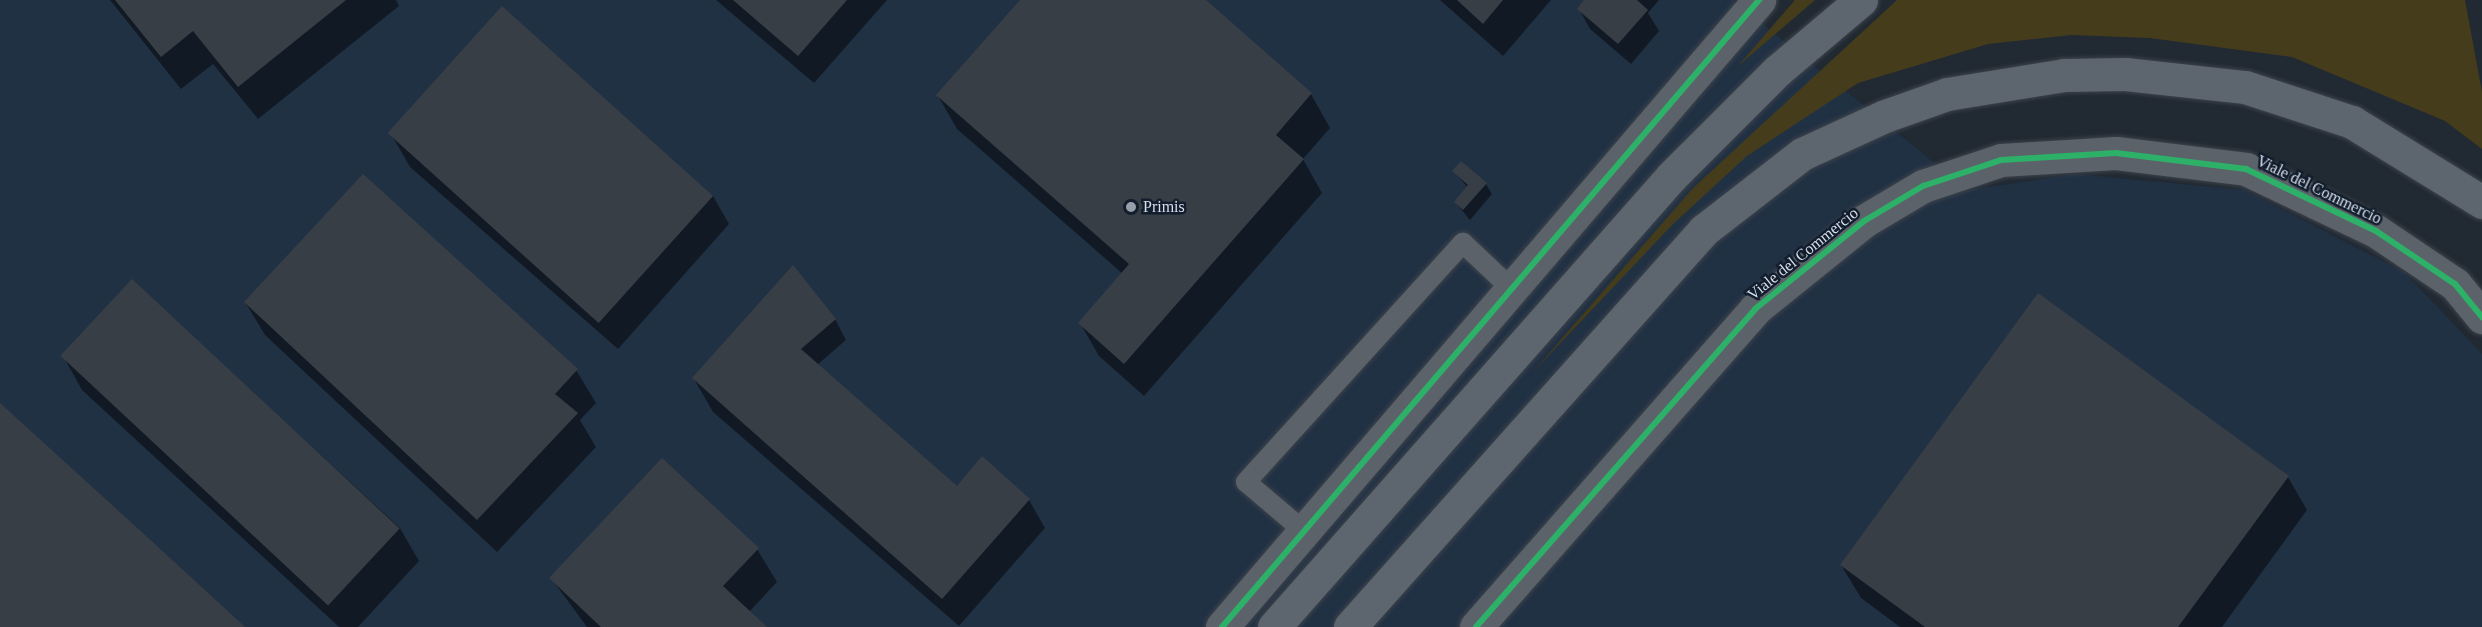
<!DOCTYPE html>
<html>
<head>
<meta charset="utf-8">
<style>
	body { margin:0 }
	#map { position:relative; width:2482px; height:627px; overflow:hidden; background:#212932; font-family:"Times New Roman",serif }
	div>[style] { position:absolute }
	.built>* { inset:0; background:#213144 }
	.green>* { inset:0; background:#453c1c }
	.shadow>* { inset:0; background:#0007 }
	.building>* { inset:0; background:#383e46; transform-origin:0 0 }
	.roads { filter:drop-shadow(0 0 2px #3d434b) drop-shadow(0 0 2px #3d434b) }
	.service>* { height:20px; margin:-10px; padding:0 10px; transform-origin:10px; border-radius:10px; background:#5c6269 }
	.minor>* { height:33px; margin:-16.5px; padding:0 16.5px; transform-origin:16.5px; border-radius:16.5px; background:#5c6269 }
	.tertiary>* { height:33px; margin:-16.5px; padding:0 16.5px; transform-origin:16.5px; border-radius:16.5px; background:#5c6269 }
	.primary>* { height:33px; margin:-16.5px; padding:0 16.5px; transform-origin:16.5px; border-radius:16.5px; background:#5d656e }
	.cycleway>* { height:6px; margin:-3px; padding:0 3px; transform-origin:3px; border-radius:3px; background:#2db169 }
	.dots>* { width:16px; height:16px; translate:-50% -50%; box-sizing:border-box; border:3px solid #121e2d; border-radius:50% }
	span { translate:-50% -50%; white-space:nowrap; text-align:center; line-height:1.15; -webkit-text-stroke:5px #121e2d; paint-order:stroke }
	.street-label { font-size:16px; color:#d7dfea }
	.poi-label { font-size:16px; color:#d7dfea }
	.left { translate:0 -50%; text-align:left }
</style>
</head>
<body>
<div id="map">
	<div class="built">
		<i style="clip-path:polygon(0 0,1733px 0,1968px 190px,2076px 174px,2244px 190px,2404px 272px,2482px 354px,2482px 627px,0 627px)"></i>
	</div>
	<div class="green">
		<i style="clip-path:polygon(1795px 0,1815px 0,1738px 66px)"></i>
		<i style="clip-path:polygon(1897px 0,2465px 0,2482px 92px,2482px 149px,2445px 121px,2292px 57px,2150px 38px,2072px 35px,1988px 44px,1858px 83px,1747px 156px,1673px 224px,1532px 373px,1692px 189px)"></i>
	</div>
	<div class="shadow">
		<i style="clip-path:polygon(110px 0,396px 0,399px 6px,258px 119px,213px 64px,181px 89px)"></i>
		<i style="clip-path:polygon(716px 0,887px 0,814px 83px)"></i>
		<i style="clip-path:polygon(1022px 0,1204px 0,1311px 94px,1330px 128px,1303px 159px,1322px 193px,1144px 396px,1099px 356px,1080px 323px,1123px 274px,957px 129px,938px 96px)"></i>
		<i style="clip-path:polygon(1440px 0,1551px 0,1503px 56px)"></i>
		<i style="clip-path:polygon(1586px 0,1659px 0,1648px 13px,1659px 31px,1631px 64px,1590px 29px,1579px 9px)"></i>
		<i style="clip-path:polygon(391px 134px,713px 196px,729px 224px,618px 349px,410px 167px)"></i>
		<i style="clip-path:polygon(1454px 171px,1486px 184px,1492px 194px,1470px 220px,1455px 202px,1468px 188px)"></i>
		<i style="clip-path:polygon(132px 281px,400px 528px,419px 561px,358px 627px,339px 627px,82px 390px,63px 356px)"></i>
		<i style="clip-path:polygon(245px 302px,576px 370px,596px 403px,580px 420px,596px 447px,497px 552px,265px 335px)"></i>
		<i style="clip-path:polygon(835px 319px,846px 340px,817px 365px,957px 488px,1029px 500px,1045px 528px,959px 626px,713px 412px,694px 379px)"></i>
		<i style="clip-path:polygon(2288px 477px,2307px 510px,2222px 627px,1900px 627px,1861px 598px,1841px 565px)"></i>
		<i style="clip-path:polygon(757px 549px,777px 582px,749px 612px,765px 627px,587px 627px,551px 578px)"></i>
	</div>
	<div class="building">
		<i style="clip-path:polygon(115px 0,346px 0,238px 87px,193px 31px,161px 57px)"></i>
		<i style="clip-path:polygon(733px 0,847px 0,798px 56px)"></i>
		<i style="clip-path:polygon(1020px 0,1206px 0,1312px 93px,1276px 135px,1304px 159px,1124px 364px,1078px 323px,1129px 264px,936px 95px)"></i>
		<i style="clip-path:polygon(1457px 0,1503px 0,1483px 24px)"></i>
		<i style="clip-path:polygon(1584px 0,1637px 0,1648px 10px,1618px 44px,1577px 9px)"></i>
		<i style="left:502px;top:6px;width:284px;height:171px;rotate:42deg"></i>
		<i style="clip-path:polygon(1461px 161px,1487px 183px,1463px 210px,1454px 202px,1468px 185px,1452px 171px)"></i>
		<i style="clip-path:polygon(363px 174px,578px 369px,555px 394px,578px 413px,477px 520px,244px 302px)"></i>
		<i style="clip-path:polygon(793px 265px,836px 319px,801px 349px,957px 486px,982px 456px,1030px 499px,942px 599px,692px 378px)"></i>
		<i style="left:132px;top:279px;width:366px;height:105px;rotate:43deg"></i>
		<i style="clip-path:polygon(2038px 293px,2289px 476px,2178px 627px,1925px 627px,1840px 565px)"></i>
		<i style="clip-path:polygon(0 403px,145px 535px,245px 627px,0 627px)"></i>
		<i style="clip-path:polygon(662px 458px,759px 548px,723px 586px,767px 627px,601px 627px,549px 578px)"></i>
	</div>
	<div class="roads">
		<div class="service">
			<i style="left:1305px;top:532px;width:77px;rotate:-139.7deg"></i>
			<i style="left:1246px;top:482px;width:323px;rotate:-47.8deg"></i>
			<i style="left:1463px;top:243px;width:70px;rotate:43.3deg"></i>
		</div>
		<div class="minor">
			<i style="left:1476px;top:627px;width:423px;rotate:-48.7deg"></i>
			<i style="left:1755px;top:309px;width:140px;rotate:-38.9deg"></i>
			<i style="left:1864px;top:221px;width:69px;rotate:-30.7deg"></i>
			<i style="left:1923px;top:186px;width:82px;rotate:-18.4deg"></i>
			<i style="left:2001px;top:160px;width:115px;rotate:-3.5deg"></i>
			<i style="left:2116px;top:153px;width:131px;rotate:7deg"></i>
			<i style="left:2246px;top:169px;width:144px;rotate:25.5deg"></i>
			<i style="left:2376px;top:231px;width:95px;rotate:33.9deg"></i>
			<i style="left:2455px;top:284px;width:43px;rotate:50.7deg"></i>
		</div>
		<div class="tertiary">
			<i style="left:1222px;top:627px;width:826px;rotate:-49.42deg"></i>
		</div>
		<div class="primary">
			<i style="left:1274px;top:627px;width:600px;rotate:-48.58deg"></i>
			<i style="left:1671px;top:177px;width:150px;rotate:-45deg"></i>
			<i style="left:1777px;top:71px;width:110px;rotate:-40.2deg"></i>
			<i style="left:1350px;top:627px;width:532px;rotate:-48.28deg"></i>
			<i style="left:1704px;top:230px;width:124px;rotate:-37.8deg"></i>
			<i style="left:1802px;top:154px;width:91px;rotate:-24.6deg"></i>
			<i style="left:1885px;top:116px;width:66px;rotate:-19.5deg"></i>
			<i style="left:1947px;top:94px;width:119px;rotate:-9.2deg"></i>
			<i style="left:2064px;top:75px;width:61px;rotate:-0.9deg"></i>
			<i style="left:2125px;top:74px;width:121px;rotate:6.2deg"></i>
			<i style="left:2245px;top:87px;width:113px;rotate:18.1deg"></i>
			<i style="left:2352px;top:122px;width:153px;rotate:31.6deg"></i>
		</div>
	</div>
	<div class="cycleway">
		<i style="left:1222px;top:627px;width:826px;rotate:-49.42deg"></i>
		<i style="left:1476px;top:627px;width:423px;rotate:-48.7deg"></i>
		<i style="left:1755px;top:309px;width:140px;rotate:-38.9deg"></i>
		<i style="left:1864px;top:221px;width:69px;rotate:-30.7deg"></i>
		<i style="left:1923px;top:186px;width:82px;rotate:-18.4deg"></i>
		<i style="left:2001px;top:160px;width:115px;rotate:-3.5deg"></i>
		<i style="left:2116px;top:153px;width:131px;rotate:7deg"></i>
		<i style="left:2246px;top:169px;width:144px;rotate:25.5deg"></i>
		<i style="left:2376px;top:231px;width:95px;rotate:33.9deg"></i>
		<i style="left:2455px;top:284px;width:43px;rotate:50.7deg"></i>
	</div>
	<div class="dots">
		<i style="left:1131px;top:207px;background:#979faa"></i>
	</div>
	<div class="street-label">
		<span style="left:2319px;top:190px;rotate:26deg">Viale del Commercio</span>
		<span style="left:1803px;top:254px;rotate:-39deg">Viale del Commercio</span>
	</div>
	<div class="poi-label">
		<span class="left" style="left:1143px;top:207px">Primis</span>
	</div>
</div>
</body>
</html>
